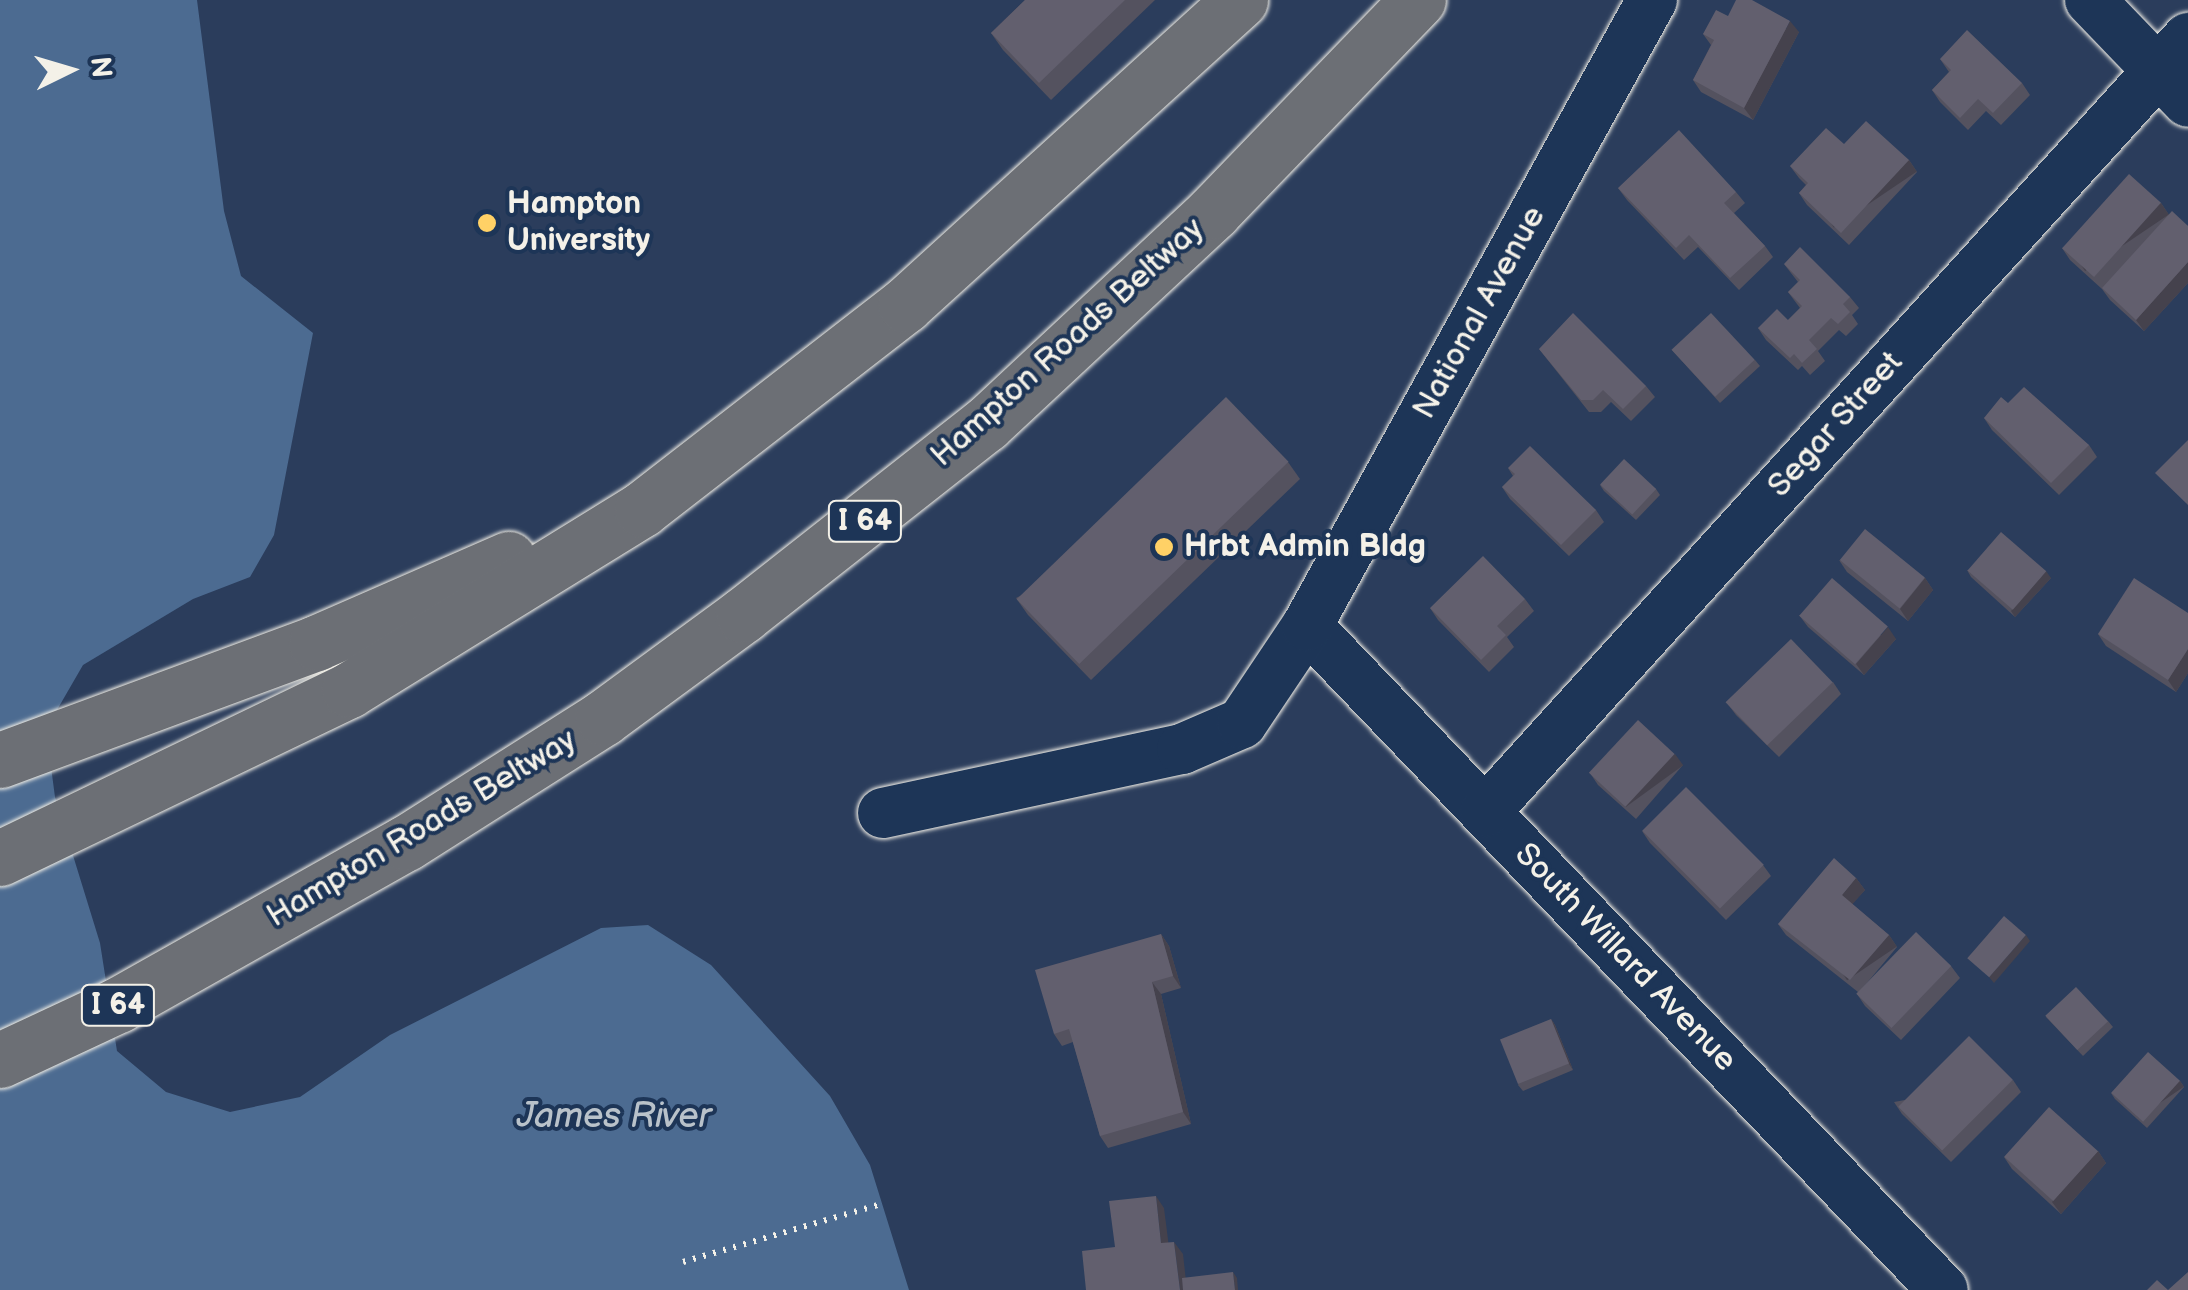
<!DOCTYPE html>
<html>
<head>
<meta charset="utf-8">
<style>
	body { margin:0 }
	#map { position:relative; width:2188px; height:1290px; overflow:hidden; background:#2b3d5c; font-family:"Balsamiq Sans",sans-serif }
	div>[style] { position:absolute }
	.water>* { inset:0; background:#4c6b91 }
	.path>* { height:6px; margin-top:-3px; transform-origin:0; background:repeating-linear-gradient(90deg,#f4f1e8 0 2.5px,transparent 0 10.5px) }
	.roads { filter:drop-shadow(0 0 2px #f4f1e8) drop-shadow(0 0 2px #f4f1e8) }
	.street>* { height:50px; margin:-25px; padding:0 25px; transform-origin:25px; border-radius:25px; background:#1d3557 }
	.highway>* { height:55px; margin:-27.5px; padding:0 27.5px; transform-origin:27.5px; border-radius:27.5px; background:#6c6f75 }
	.wall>* { inset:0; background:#54525f }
	.shaded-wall>* { inset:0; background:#45424d; transform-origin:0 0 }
	.building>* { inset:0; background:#625f6e; transform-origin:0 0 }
	.dots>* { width:28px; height:28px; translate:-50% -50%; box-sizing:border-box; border:5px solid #1d3557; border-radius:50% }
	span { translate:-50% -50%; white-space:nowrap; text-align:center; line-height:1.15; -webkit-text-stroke:8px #1d3557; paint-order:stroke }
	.shield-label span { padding:2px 8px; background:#1d3557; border:2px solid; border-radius:8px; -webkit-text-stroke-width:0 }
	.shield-label { font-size:30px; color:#f4f1e8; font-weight:700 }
	.poi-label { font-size:32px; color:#f4f1e8; font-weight:700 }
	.left { translate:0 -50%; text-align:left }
	.street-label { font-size:32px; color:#f4f1e8 }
	.water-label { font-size:35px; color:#b9c2ca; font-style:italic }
	.north { position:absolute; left:20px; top:20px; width:100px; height:100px; -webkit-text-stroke:8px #1d3557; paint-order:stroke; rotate:85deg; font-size:28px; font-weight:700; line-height:40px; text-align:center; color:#f4f1e8 }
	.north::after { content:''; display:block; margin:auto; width:35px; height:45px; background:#f4f1e8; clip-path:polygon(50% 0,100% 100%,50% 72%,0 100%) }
</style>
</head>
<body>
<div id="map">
	<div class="water">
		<i style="clip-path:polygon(0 0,197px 0,224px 211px,241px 276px,313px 333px,274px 535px,250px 577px,193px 599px,83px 665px,46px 729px,55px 797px,100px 943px,117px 1051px,166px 1092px,230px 1112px,300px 1097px,390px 1035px,601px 928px,648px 925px,711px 965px,830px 1096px,870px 1165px,909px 1290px,0 1290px)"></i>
	</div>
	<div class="path">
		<i style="left:683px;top:1262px;width:206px;rotate:-16.3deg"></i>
	</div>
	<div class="roads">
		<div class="street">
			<i style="left:2090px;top:0;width:141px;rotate:46.1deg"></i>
			<i style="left:1307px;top:626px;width:919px;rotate:46.23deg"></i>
			<i style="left:1485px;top:812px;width:1046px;rotate:-47.75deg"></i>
			<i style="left:883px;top:813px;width:306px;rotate:-12.1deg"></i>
			<i style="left:1182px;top:749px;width:65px;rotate:-23.4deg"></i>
			<i style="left:1242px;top:723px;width:117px;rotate:-56.2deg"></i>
			<i style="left:1307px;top:626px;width:715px;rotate:-61.14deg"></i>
		</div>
		<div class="highway">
			<i style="left:0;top:760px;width:337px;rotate:-20.3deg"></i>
			<i style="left:316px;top:643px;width:210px;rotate:-23.6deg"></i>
			<i style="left:0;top:858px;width:387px;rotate:-25.7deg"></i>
			<i style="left:349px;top:690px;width:344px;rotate:-31.7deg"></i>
			<i style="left:642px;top:509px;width:333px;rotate:-37.8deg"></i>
			<i style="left:905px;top:305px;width:453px;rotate:-42.3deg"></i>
			<i style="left:0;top:1060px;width:130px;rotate:-25deg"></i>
			<i style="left:118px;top:1005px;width:330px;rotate:-29.4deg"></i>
			<i style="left:406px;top:843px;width:233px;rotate:-32.4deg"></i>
			<i style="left:603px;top:718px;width:174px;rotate:-36.3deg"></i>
			<i style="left:743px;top:615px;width:309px;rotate:-38.2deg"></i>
			<i style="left:986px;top:424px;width:311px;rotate:-43deg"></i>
			<i style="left:1213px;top:212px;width:295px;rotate:-46deg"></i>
		</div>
	</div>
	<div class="wall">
		<i style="clip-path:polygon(1025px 0,1155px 0,1051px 100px,1003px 50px,991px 33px)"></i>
		<i style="clip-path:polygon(1728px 16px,1799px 32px,1753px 120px,1701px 92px,1693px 80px,1711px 45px,1703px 34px)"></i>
		<i style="clip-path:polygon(1940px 59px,2022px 83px,2030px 95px,2001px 125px,1986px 111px,1968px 130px,1940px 102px,1932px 90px,1949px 72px)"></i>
		<i style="clip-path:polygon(1844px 144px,1909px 160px,1917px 172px,1849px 245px,1807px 205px,1799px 193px,1806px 185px,1799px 178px,1790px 166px)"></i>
		<i style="clip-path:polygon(1618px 188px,1736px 192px,1745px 203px,1734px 213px,1765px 246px,1773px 257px,1739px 290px,1698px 247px,1684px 260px,1627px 200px)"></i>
		<i style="clip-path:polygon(2161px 203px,2169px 215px,2188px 226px,2188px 283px,2144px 331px,2110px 300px,2102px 289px,2070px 260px,2062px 248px)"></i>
		<i style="clip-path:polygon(1784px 264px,1850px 297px,1859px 308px,1852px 315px,1858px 324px,1846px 336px,1839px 330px,1818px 351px,1825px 361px,1810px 375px,1802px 366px,1798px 370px,1766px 340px,1758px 328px,1788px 320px,1800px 308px,1788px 292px,1798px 282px)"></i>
		<i style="clip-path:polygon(1539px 349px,1646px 386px,1655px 397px,1631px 421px,1611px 402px,1601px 412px,1589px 412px)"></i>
		<i style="clip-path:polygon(1672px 350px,1755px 360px,1760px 366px,1720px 403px)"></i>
		<i style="clip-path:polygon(2008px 403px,2089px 445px,2097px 457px,2059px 495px,1992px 430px,1984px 418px)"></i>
		<i style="clip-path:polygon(1288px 462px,1300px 479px,1091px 680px,1028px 615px,1016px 598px)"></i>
		<i style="clip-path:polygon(1508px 468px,1596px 510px,1604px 522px,1569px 556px,1510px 499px,1502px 487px,1513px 476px)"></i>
		<i style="clip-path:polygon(1600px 485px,1656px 489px,1660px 495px,1636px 520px,1604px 491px)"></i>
		<i style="clip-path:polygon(1839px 560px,1925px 578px,1933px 590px,1908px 621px,1847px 572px)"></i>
		<i style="clip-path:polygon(1967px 570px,2051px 578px,2015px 617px,1971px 577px)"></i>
		<i style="clip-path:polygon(1525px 599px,1534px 611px,1507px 637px,1514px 647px,1489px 672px,1438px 620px,1430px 608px)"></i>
		<i style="clip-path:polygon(2188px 613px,2188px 673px,2176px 692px,2106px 646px,2098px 634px)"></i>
		<i style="clip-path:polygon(1799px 615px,1896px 639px,1864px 675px,1808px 627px)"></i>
		<i style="clip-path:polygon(1833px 682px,1841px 694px,1779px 757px,1736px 715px,1727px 703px)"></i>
		<i style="clip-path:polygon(1683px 765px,1636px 819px,1598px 785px,1590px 773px)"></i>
		<i style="clip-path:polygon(1642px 831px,1763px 865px,1771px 876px,1726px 920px,1650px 843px)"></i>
		<i style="clip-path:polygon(1856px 878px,1865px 890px,1852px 904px,1889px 935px,1897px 947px,1861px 990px,1951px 966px,1960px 978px,1901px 1040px,1865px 1006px,1857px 994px,1858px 992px,1786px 935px,1778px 924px)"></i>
		<i style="clip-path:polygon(1161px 934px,1169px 946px,1181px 988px,1161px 994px,1191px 1124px,1108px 1148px,1100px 1136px,1073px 1042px,1062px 1046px,1054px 1034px)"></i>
		<i style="clip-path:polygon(2046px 1017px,2108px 1021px,2113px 1027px,2083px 1056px)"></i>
		<i style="clip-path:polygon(1551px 1019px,1555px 1025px,1573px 1070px,1523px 1091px,1518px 1085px)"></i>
		<i style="clip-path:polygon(2013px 1080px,2021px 1092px,1951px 1162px,1902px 1114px,1894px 1102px)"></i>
		<i style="clip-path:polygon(2180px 1081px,2184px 1087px,2147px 1128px,2115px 1099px,2111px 1093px)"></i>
		<i style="clip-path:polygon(2098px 1151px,2106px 1163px,2061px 1214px,2012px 1169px,2004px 1157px)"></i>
	</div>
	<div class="shaded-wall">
		<i style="clip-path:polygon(1790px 21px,1799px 32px,1753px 120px,1744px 108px)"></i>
		<i style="left:1909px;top:160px;width:14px;height:100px;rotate:56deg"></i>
		<i style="left:2161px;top:203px;width:14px;height:101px;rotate:56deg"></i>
		<i style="clip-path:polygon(2188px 262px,2188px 283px,2144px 331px,2136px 320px)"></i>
		<i style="clip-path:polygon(2046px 571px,2051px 578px,2015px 617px,2011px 611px)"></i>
		<i style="clip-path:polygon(1925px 578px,1933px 590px,1908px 621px,1900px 609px)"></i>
		<i style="clip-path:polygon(1888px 627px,1896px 639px,1864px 675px,1856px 664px)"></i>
		<i style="clip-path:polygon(2188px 649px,2188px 673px,2176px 692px,2168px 680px)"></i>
		<i style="left:1675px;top:754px;width:14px;height:71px;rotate:54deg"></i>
		<i style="clip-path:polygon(1856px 878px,1865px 890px,1850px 907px,1842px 895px)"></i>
		<i style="clip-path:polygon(1161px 934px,1169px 946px,1181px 988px,1173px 976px)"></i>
		<i style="left:1889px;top:935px;width:14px;height:60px;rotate:56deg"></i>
		<i style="clip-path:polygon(2026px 935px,2030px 941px,1994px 983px,1989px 977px)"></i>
		<i style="clip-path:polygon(1152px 982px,1161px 994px,1191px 1124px,1183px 1112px)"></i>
		<i style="clip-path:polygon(1551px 1019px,1555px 1025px,1573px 1070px,1569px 1064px)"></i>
		<i style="left:2180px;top:1081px;width:7px;height:55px;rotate:56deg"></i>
		<i style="clip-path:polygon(2098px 1151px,2106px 1163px,2061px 1214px,2052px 1202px)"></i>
		<i style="clip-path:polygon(1156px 1196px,1164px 1208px,1170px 1255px,1161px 1243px)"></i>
		<i style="clip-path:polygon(1174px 1242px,1183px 1254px,1187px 1290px,1180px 1290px)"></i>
		<i style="clip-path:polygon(1233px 1272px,1237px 1278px,1238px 1290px,1235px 1290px)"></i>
	</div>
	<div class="building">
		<i style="clip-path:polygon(1025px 0,1125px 0,1039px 83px,991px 33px)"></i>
		<i style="clip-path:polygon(1736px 0,1752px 0,1790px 21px,1744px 108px,1693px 80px,1714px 40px,1703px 34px,1716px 10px,1728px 16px)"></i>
		<i style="clip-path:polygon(1967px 30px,2022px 83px,1993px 113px,1978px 99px,1960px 118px,1932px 90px,1951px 70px,1940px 59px)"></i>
		<i style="clip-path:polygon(1866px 121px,1909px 160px,1841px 233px,1799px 193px,1808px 183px,1790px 166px,1826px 128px,1844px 144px)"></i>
		<i style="clip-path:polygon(1679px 130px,1736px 192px,1724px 203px,1765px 246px,1730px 278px,1689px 235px,1676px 248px,1618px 188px)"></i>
		<i style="left:2129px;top:174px;width:43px;height:100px;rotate:42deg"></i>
		<i style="clip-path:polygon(2172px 211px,2188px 226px,2188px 262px,2136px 320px,2102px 288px)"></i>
		<i style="clip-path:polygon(1800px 247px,1850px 297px,1843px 304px,1850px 312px,1838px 324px,1831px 318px,1809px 340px,1817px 349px,1802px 363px,1794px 354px,1790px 358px,1758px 328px,1777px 309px,1788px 320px,1802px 306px,1788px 292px,1800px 280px,1784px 264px)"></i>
		<i style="clip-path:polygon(1573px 313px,1646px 386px,1623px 409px,1603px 390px,1593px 400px,1581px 400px,1539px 349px)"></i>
		<i style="left:1711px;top:313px;width:64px;height:54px;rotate:47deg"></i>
		<i style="clip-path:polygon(2024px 387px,2089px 445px,2051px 483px,1984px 418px,2001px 397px,2008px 403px)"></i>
		<i style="left:1226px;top:397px;width:90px;height:291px;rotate:46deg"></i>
		<i style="clip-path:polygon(2188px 440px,2188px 505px,2155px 473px)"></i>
		<i style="clip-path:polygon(1530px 446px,1596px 510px,1561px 545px,1502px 487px,1515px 474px,1508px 468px)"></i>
		<i style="left:1624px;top:459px;width:44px;height:35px;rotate:43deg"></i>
		<i style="left:1865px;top:529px;width:77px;height:40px;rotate:39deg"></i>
		<i style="left:2001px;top:532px;width:60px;height:51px;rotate:41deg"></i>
		<i style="clip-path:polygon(1483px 556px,1525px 599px,1497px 626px,1506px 635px,1481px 660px,1430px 608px)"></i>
		<i style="left:1832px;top:578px;width:74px;height:50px;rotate:41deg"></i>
		<i style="clip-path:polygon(2134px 578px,2188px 613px,2188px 649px,2168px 680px,2098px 634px)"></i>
		<i style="left:1791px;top:639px;width:60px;height:91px;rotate:46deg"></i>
		<i style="left:1638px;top:720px;width:50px;height:72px;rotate:43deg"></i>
		<i style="left:1686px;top:787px;width:110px;height:62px;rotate:45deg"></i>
		<i style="clip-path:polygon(1834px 858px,1856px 878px,1842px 895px,1889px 935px,1850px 980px,1778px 924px)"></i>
		<i style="left:2004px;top:916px;width:29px;height:56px;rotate:41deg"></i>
		<i style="left:1916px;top:932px;width:49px;height:86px;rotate:44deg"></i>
		<i style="clip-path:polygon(1161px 934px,1173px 976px,1152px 982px,1183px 1112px,1100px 1136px,1069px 1029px,1054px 1034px,1035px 970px)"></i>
		<i style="left:2076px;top:987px;width:47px;height:42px;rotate:47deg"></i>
		<i style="left:1551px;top:1019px;width:48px;height:55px;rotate:68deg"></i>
		<i style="left:1969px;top:1036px;width:62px;height:100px;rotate:45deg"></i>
		<i style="left:2148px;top:1052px;width:43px;height:55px;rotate:42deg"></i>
		<i style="left:2049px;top:1107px;width:66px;height:67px;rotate:42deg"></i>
		<i style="clip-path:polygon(1156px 1196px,1161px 1243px,1174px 1242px,1180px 1290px,1086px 1290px,1082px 1251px,1115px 1247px,1109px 1201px)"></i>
		<i style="clip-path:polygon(1233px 1272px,1235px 1290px,1183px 1290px,1182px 1278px)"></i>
		<i style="clip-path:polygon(2188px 1272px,2188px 1290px,2147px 1290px,2157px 1280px,2168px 1290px)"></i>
	</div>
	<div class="dots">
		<i style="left:487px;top:223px;background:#ffd166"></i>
		<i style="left:1164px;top:547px;background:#ffd166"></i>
	</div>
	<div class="shield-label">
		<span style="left:865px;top:521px">I 64</span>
		<span style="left:118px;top:1005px">I 64</span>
	</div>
	<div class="poi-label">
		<span class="left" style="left:507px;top:223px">Hampton<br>University</span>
		<span class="left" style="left:1184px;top:547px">Hrbt Admin Bldg</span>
	</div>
	<div class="street-label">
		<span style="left:1480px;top:313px;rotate:-61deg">National Avenue</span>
		<span style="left:1068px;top:343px;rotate:-42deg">Hampton Roads Beltway</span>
		<span style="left:1836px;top:425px;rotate:-48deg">Segar Street</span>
		<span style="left:422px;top:829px;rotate:-31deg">Hampton Roads Beltway</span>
		<span style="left:1625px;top:958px;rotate:46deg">South Willard Avenue</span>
	</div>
	<div class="water-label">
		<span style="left:614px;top:1117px">James River</span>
	</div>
	<div class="north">N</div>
</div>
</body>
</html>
